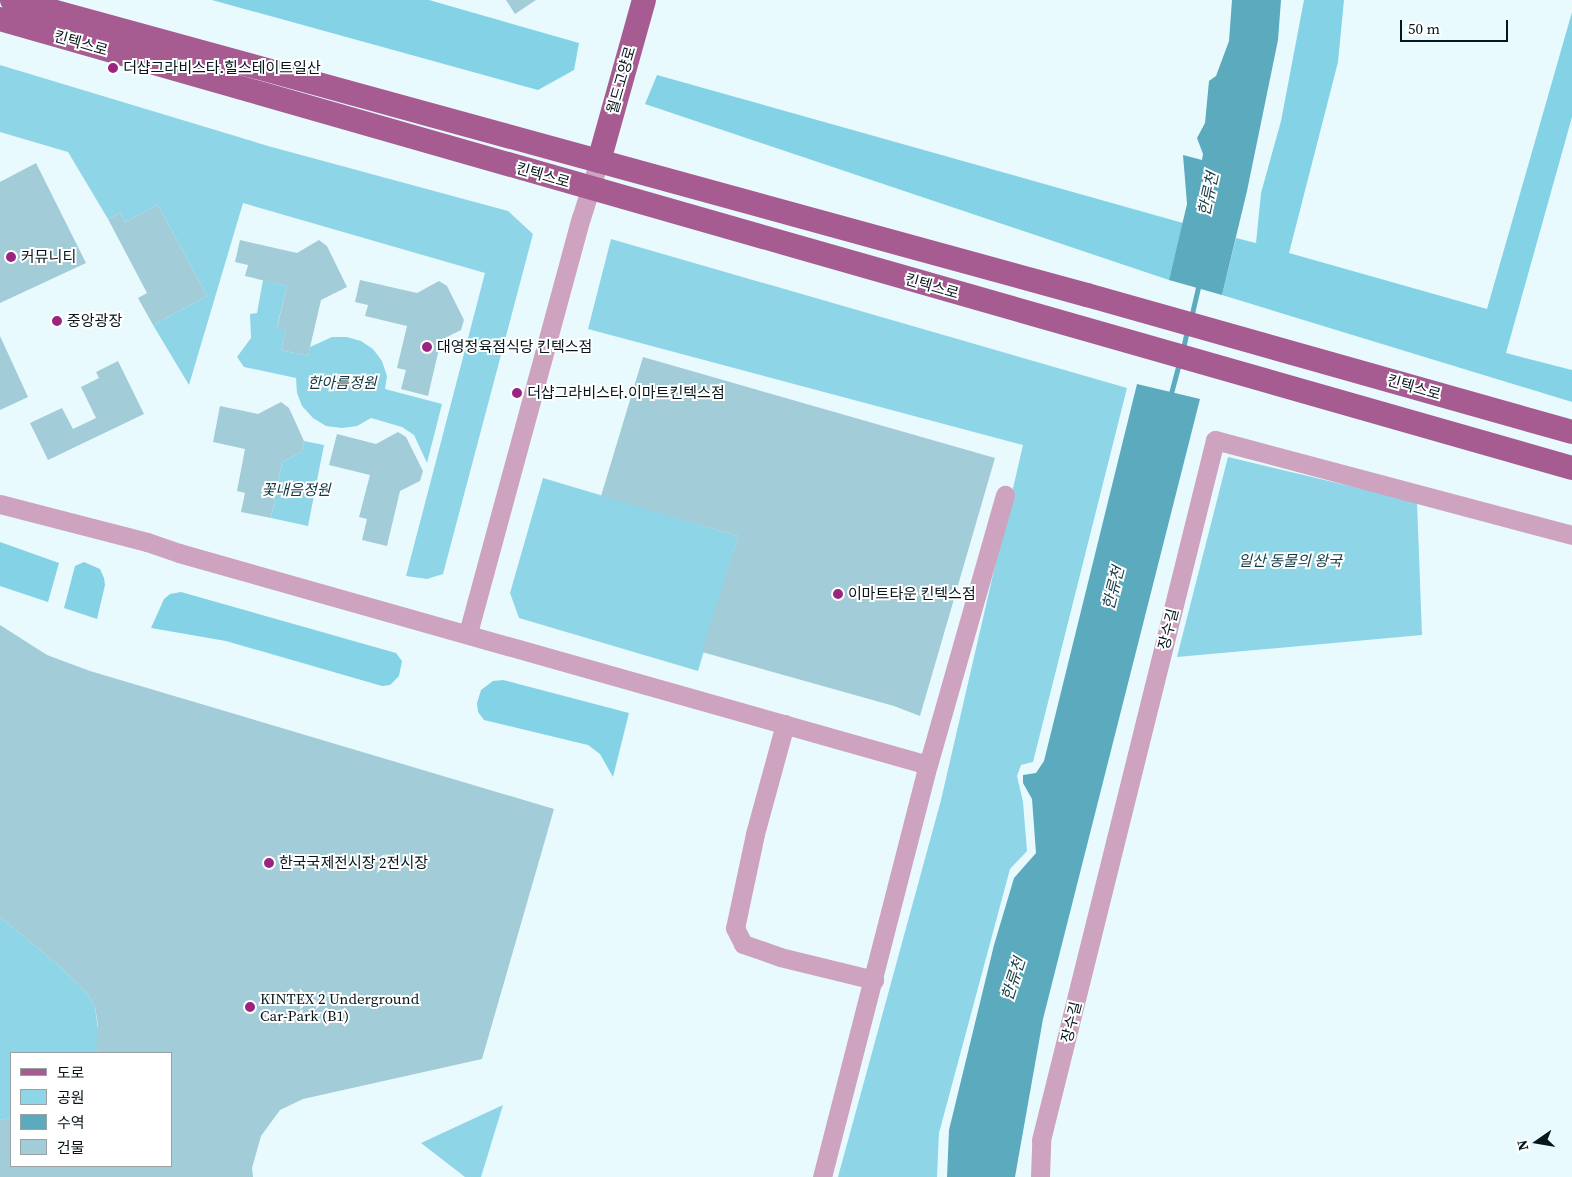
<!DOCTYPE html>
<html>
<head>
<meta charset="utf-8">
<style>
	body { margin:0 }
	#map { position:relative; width:1572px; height:1177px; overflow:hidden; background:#e9fafe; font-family:"Source Serif 4","Noto Sans KR",serif }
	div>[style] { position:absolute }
	.green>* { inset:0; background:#8dd5e7 }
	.forest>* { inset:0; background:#83d2e6 }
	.water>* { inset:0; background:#5baabd }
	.stream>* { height:4.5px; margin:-2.25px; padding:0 2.25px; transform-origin:2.25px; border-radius:2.25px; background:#5baabd }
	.building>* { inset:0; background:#a2ccd7 }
	.minor>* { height:19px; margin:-9.5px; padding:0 9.5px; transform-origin:9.5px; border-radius:9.5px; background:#cea3c0 }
	.major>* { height:24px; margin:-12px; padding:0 12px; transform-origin:12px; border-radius:12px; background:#a65b91 }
	.dots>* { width:14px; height:14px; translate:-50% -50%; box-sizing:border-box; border:2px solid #fff; border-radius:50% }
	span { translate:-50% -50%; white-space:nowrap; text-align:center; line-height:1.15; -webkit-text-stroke:4px #fff; paint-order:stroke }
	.street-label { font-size:15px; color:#06161a }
	.poi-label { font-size:15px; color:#06161a }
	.left { translate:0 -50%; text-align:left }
	.park-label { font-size:15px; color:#123841; font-style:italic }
	.water-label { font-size:16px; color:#1b4149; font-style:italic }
	.legend { position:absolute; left:10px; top:1052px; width:162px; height:115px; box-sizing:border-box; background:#fff; border:1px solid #9ba2a3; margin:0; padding:6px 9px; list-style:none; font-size:15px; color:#06161a }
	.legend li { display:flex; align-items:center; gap:10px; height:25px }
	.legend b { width:25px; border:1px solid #9ba2a3 }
	.north { position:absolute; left:1512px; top:1117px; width:50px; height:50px; -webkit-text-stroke:4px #fff; paint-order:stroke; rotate:257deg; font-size:14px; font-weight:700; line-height:20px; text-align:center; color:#06161a }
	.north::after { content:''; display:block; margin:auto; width:18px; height:22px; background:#06161a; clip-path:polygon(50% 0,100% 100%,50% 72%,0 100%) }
	.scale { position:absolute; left:1400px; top:20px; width:108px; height:22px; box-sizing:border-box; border:2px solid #06161a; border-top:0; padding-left:6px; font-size:15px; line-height:18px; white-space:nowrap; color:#06161a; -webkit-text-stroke:4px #fff; paint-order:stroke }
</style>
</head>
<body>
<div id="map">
	<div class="green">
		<i style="clip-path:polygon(0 65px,268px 146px,508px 211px,533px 234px,443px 574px,427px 579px,406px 576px,485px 273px,243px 203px,189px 385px,153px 325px,207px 296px,158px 205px,125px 222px,120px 213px,108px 219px,68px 152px,0 132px)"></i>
		<i style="clip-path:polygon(611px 239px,1127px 388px,1033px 762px,1021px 765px,1017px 776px,1023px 802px,1027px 851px,1010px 869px,939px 1133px,937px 1177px,838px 1177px,941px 800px,1023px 445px,588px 329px)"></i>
		<i style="clip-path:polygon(263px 280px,287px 286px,277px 327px,286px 330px,281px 350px,308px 356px,310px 347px,332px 337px,347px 337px,361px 341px,373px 349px,382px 361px,387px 376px,385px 389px,442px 404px,427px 463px,414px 435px,402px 427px,371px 418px,357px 426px,342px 428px,326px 426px,313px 418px,302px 406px,297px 393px,296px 378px,244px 367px,237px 357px,251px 338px,250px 314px,257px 313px)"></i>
		<i style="clip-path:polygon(304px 441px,324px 445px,308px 526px,271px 518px,282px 462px,302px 452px)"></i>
		<i style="clip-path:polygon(1228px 457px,1417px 502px,1422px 635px,1177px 657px)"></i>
		<i style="clip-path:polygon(543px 478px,738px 536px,698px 671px,519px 618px,510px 593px)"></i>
		<i style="clip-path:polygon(0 917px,58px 965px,88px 994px,95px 1007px,99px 1036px,96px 1053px,11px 1053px,11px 1118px,0 1120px)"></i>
		<i style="clip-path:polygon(503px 1105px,481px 1177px,465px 1177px,421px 1143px)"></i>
	</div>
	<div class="forest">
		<i style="clip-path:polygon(212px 0,429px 0,579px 43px,574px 70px,538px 90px)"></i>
		<i style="clip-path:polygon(1304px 0,1344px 0,1338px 62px,1289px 253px,1487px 309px,1572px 12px,1572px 117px,1506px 353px,1572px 370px,1572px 402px,1222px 295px,1236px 238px,1256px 243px,1261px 193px,1281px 121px)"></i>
		<i style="clip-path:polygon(657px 75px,1183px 223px,1169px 280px,645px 104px)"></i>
		<i style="clip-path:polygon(0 542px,59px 563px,48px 602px,0 586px)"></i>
		<i style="clip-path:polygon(84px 562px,100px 569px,104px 578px,105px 585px,97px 619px,64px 608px,75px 566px)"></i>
		<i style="clip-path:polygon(181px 592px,396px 653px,402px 661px,399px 676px,390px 685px,382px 686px,226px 641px,151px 628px,164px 599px,170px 594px)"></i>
		<i style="clip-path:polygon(503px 680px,629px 713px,613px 777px,600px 754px,588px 745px,484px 720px,478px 712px,477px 703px,481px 690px,493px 681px)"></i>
	</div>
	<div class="water">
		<i style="clip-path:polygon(1232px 0,1281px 0,1278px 40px,1247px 191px,1222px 295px,1169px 280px,1187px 204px,1183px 155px,1202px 160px,1203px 154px,1197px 138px,1205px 123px,1209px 81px,1216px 76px,1229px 41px)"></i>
		<i style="clip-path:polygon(1137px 384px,1200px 399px,1043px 1019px,1015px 1177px,947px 1177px,949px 1130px,994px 945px,1014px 878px,1036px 853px,1032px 799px,1023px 783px,1023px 775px,1036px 773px,1044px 761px)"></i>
	</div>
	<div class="stream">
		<i style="left:1191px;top:318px;width:35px;rotate:-77deg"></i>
		<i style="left:1183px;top:349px;width:19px;rotate:-78deg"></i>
		<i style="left:1170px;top:397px;width:34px;rotate:-75deg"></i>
	</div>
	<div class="building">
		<i style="clip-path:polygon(506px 0,536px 0,515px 14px)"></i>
		<i style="clip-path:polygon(36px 163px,86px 263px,0 303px,0 182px)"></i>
		<i style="clip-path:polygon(158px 205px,207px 296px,153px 325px,138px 298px,147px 293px,108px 219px,120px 213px,125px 222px)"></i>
		<i style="clip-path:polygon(240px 240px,297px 253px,319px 240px,327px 246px,347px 287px,321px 300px,308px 356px,281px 350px,286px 330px,277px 328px,287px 286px,245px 276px,248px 265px,235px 262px)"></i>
		<i style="clip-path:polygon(360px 280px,417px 293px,439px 281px,447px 286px,464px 320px,461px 330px,441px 340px,428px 396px,401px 389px,406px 370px,397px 368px,407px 326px,365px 316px,368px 305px,355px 302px)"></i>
		<i style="clip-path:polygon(0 336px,28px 397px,0 410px)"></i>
		<i style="clip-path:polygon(643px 357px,995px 458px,920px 716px,894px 706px,702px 652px,738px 536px,601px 496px)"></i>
		<i style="clip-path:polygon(118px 361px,144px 414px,48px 460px,30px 423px,62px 408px,73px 429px,96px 418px,81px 387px,99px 378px,96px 372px)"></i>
		<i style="clip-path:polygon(281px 402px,289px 408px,304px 441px,302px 452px,282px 462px,271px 518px,241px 512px,245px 493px,237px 491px,245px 449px,213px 442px,220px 406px,258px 414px)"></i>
		<i style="clip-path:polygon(398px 432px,406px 437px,423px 471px,420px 481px,400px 491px,387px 546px,362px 540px,367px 519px,359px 517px,370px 475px,329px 465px,337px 434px,376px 444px)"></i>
		<i style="clip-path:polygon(0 625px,47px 655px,90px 671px,554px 809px,482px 1059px,303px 1099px,280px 1110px,261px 1136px,252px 1168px,253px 1177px,0 1177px,0 1120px,11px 1118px,11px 1166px,171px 1166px,171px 1053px,96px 1053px,98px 1025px,95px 1007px,88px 994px,58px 965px,0 917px)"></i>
	</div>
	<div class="minor">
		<i style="left:0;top:504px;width:152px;rotate:14.5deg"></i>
		<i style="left:147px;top:542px;width:34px;rotate:19deg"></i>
		<i style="left:179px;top:553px;width:778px;rotate:15.8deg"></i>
		<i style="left:468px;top:633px;width:430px;rotate:-74.8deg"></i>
		<i style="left:581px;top:218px;width:60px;rotate:-72.5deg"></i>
		<i style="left:785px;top:724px;width:114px;rotate:105.3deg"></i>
		<i style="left:755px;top:834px;width:96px;rotate:102deg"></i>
		<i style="left:735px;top:928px;width:18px;rotate:63deg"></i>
		<i style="left:743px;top:944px;width:39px;rotate:19deg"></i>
		<i style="left:780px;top:957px;width:97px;rotate:13.7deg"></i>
		<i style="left:822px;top:1177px;width:425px;rotate:-75.6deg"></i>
		<i style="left:928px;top:765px;width:281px;rotate:-74.1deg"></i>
		<i style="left:1040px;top:1177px;width:37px;rotate:-88deg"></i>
		<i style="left:1041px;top:1140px;width:721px;rotate:-76.04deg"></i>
		<i style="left:1215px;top:440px;width:369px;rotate:14.9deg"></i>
	</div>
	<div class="major">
		<i style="left:12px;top:0;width:1115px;rotate:15.35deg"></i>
		<i style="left:1087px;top:295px;width:504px;rotate:15.77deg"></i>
		<i style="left:0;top:19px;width:1635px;rotate:15.94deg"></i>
		<i style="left:599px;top:161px;width:167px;rotate:-74.4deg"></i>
	</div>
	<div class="dots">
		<i style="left:113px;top:68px;background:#9a2580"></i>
		<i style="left:11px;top:257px;background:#9a2580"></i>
		<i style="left:57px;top:321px;background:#9a2580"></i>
		<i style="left:427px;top:347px;background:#9a2580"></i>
		<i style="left:517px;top:393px;background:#9a2580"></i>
		<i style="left:838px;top:594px;background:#9a2580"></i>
		<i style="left:269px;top:863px;background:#9a2580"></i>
		<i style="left:250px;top:1007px;background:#9a2580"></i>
	</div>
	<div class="street-label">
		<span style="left:81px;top:43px;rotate:16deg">킨텍스로</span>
		<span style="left:621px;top:80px;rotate:-74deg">월드고양로</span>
		<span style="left:543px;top:175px;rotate:16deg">킨텍스로</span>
		<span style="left:932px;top:286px;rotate:16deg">킨텍스로</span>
		<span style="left:1414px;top:387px;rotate:16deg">킨텍스로</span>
		<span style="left:1168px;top:629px;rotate:-76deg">장수길</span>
		<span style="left:1071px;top:1022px;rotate:-76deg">장수길</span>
	</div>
	<div class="poi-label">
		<span class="left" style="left:123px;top:68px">더샵그라비스타.힐스테이트일산</span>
		<span class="left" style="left:21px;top:257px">커뮤니티</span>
		<span class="left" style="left:67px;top:321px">중앙광장</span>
		<span class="left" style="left:437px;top:347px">대영정육점식당 킨텍스점</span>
		<span class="left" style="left:527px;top:393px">더샵그라비스타.이마트킨텍스점</span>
		<span class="left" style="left:848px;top:594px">이마트타운 킨텍스점</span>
		<span class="left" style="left:279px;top:863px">한국국제전시장 2전시장</span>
		<span class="left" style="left:260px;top:1007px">KINTEX 2 Underground<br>Car-Park (B1)</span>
	</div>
	<div class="park-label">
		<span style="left:342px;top:383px">한아름정원</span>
		<span style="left:296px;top:490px">꽃내음정원</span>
		<span style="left:1290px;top:561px">일산 동물의 왕국</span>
	</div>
	<div class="water-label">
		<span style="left:1208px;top:194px;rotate:-78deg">한류천</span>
		<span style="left:1113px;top:588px;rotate:-76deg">한류천</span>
		<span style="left:1013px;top:979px;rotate:-72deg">한류천</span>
	</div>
	<ul class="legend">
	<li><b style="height:6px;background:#a65b91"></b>도로</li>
	<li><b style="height:14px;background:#8dd5e7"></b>공원</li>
	<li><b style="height:14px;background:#5baabd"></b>수역</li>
	<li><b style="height:14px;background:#a2ccd7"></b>건물</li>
	</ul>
	<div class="north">N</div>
	<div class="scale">50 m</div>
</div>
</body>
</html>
